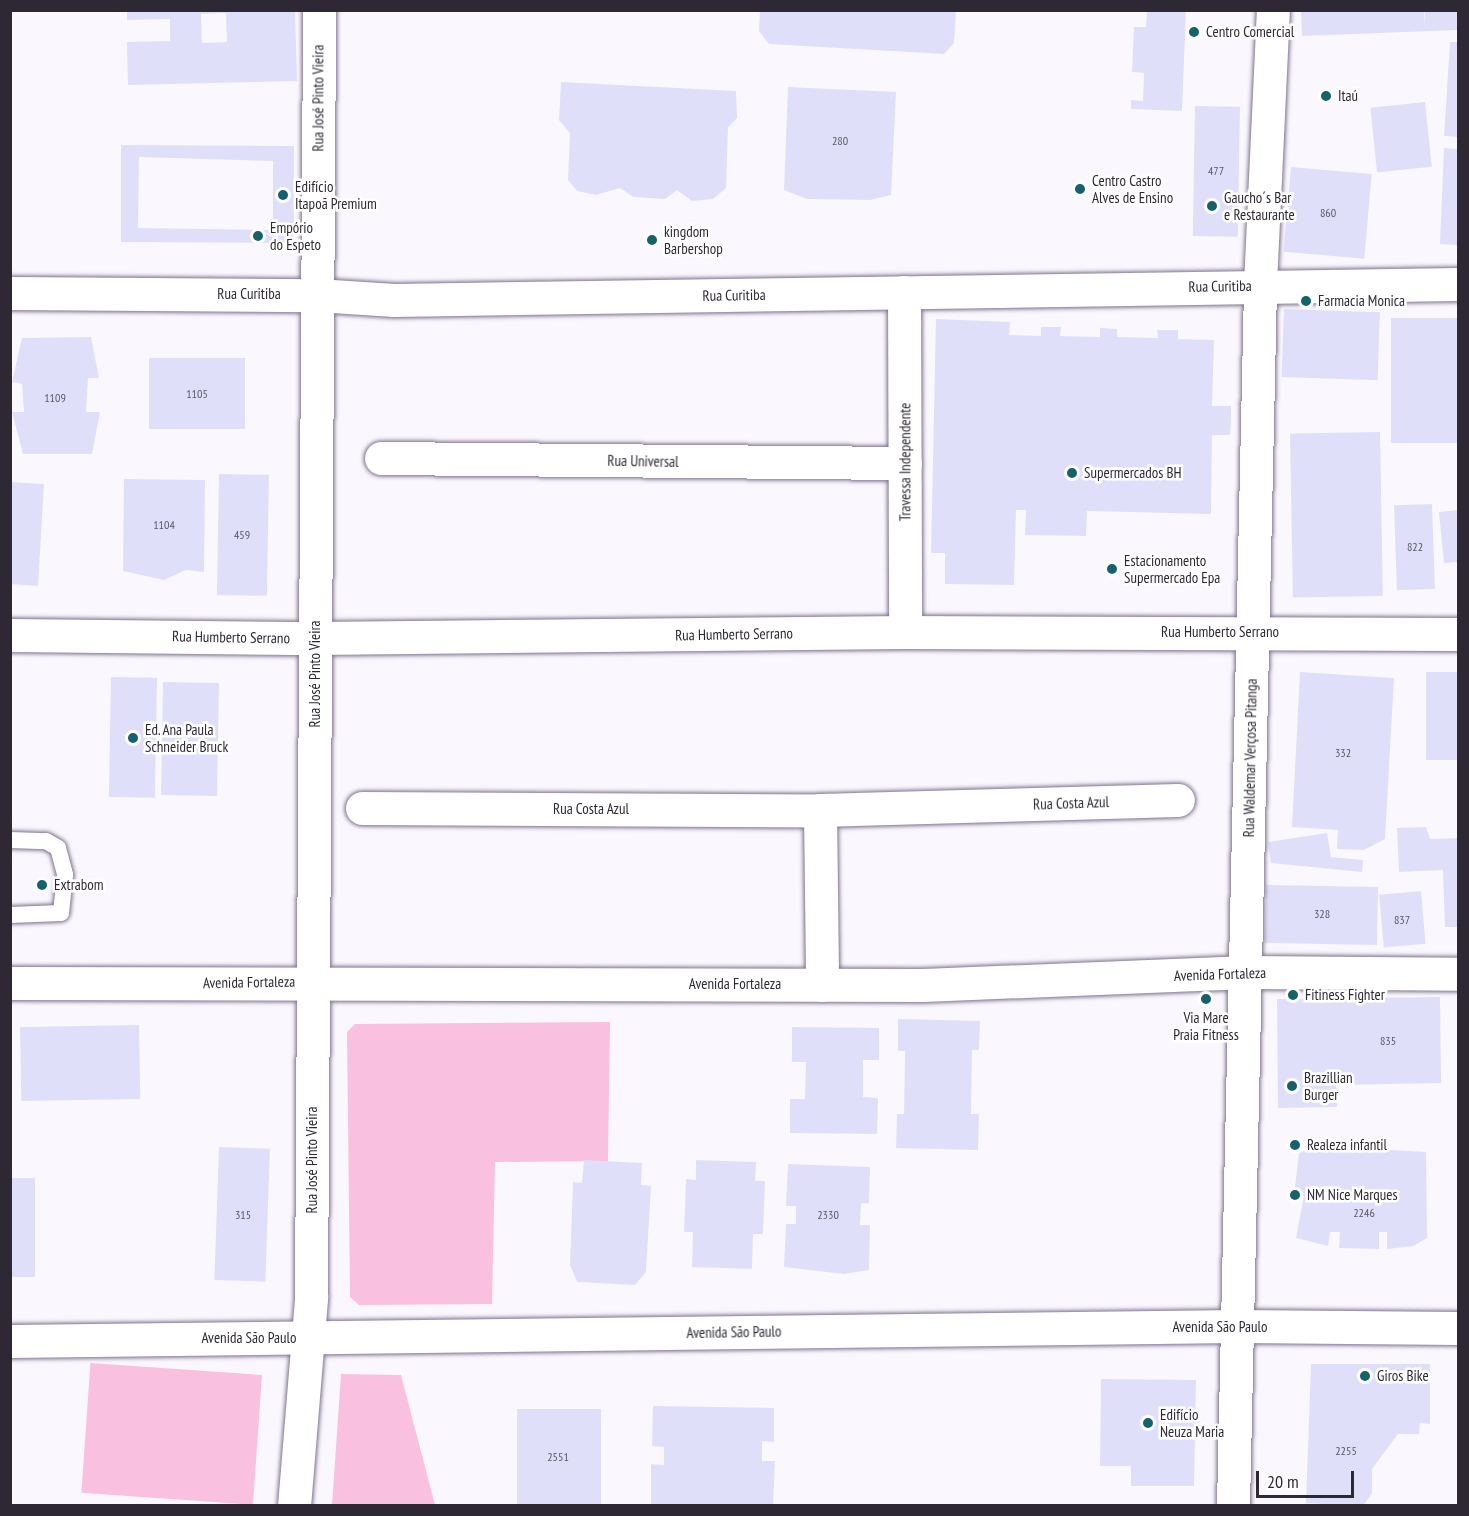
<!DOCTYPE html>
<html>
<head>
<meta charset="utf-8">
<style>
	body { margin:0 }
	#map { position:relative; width:1469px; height:1516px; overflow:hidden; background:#faf8fe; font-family:"PT Sans Narrow",sans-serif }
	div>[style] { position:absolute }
	.green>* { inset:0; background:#f9c1df; transform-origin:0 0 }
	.building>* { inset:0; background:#e0dffa; transform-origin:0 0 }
	.roads { filter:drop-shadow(0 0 2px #80738f) drop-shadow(0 0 2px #80738f) }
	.lane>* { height:16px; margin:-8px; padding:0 8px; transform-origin:8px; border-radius:8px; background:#fff }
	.street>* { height:33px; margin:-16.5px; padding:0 16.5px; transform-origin:16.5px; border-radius:16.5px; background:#fff }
	.secondary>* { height:33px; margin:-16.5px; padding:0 16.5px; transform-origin:16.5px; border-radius:16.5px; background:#fff }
	.dots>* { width:16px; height:16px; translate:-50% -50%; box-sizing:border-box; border:3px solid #fff; border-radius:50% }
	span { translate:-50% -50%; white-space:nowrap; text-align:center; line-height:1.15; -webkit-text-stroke:5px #fff; paint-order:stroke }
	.number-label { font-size:12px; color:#5a5666 }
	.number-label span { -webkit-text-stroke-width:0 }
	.poi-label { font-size:15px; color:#2e2834 }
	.left { translate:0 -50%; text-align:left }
	.street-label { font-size:15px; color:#2e2834 }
	.frame { position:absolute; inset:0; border:12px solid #2e2834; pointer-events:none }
	.scale { position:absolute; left:1256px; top:1471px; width:98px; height:27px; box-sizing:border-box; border:3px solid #2e2834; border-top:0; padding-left:8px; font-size:18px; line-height:21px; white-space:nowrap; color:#2e2834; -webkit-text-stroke:4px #fff; paint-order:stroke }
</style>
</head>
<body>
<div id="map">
	<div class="green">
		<i style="clip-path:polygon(610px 1022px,608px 1161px,495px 1162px,492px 1304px,359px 1305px,350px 1297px,347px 1032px,355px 1024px)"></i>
		<i style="clip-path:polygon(341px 1374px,401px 1375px,435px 1505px,332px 1505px)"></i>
		<i style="left:262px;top:1375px;width:130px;height:172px;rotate:94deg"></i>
	</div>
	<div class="building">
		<i style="clip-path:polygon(evenodd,127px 10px,295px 10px,297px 81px,128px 85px,127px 42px,170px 41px,170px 19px,127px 20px,127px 10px,226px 13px,227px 42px,202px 43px,201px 14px,226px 13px)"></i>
		<i style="clip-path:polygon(760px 10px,956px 10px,954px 43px,944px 54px,769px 44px,759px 31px)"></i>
		<i style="clip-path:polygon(1147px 10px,1186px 10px,1182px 111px,1131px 109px,1131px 100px,1143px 101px,1144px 73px,1132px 72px,1134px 27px,1146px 27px)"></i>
		<i style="clip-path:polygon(1301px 10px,1424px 10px,1425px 26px,1425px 10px,1458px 10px,1458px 30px,1302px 36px)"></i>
		<i style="clip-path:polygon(1450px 42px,1458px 42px,1458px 137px,1444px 136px)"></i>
		<i style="clip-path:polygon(561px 82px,736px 91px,737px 118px,728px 127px,726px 188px,713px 199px,692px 201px,677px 190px,665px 199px,633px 197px,620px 188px,596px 195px,577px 191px,568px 180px,570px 133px,559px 120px)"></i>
		<i style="clip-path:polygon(788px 87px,896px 92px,891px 195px,870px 200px,807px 199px,784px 190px)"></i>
		<i style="left:1425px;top:102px;width:65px;height:55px;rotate:84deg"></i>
		<i style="left:1195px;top:106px;width:45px;height:130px;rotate:1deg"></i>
		<i style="clip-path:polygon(evenodd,121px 145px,294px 146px,294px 243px,121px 242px,121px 145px,139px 157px,273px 161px,273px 230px,138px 228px,139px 157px)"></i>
		<i style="clip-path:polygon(1444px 148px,1458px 149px,1458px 245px,1440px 244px)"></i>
		<i style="left:1291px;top:167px;width:81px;height:85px;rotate:5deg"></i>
		<i style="left:1284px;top:309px;width:96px;height:68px;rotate:2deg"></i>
		<i style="left:1458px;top:318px;width:125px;height:67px;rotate:90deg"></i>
		<i style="clip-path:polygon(936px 319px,1010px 322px,1009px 335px,1041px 336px,1041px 327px,1061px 327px,1060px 336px,1100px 337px,1100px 328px,1117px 329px,1117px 337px,1158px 338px,1157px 330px,1178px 330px,1178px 339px,1214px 340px,1212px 406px,1231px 406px,1231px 420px,1230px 435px,1212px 435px,1211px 514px,1087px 511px,1086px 536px,1025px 535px,1026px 510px,1016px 510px,1014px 585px,945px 584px,945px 553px,931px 553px)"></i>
		<i style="clip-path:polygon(91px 337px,99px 378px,88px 378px,86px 412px,100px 412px,92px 454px,23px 454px,12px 412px,24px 412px,22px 384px,12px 382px,22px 338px)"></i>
		<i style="left:245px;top:358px;width:71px;height:96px;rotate:90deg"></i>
		<i style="left:1380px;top:432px;width:164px;height:90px;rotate:89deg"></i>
		<i style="left:219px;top:474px;width:50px;height:121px;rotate:1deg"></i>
		<i style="clip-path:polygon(124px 479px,205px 480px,204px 572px,186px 570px,164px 580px,123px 571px)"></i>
		<i style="clip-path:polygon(10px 482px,44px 484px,38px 586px,10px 584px)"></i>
		<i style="left:1432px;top:504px;width:85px;height:38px;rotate:88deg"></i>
		<i style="clip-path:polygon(1458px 510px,1458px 562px,1444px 563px,1439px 512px)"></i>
		<i style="clip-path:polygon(1300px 672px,1394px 678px,1385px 839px,1364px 850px,1337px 849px,1338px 830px,1292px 827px)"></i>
		<i style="left:1458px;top:672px;width:88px;height:32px;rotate:90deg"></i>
		<i style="left:111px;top:677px;width:46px;height:120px;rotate:1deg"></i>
		<i style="left:163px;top:682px;width:56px;height:113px;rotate:1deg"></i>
		<i style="clip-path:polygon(1426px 827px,1430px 839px,1458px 838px,1458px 927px,1445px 927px,1443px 870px,1399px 872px,1397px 828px)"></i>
		<i style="clip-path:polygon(1327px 833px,1331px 857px,1363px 860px,1362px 872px,1271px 863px,1268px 842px)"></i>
		<i style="left:1266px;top:885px;width:112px;height:58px;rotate:1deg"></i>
		<i style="left:1421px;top:891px;width:53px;height:42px;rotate:85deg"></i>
		<i style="clip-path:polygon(1440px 997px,1441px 1083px,1336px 1085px,1337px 1107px,1278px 1108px,1277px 999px)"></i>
		<i style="clip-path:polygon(898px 1019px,980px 1021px,979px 1050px,972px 1050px,971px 1114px,979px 1114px,978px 1150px,896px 1148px,897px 1114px,904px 1114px,905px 1051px,898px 1051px)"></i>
		<i style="left:139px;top:1025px;width:74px;height:119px;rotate:89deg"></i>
		<i style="clip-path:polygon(792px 1027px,879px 1028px,879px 1060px,863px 1060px,863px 1097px,878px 1098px,877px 1134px,790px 1133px,790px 1099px,805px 1099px,806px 1062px,792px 1062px)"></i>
		<i style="clip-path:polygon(1317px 1146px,1426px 1152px,1427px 1238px,1414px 1246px,1387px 1249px,1387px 1232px,1379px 1232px,1379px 1249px,1339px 1248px,1340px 1232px,1330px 1232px,1328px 1246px,1296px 1238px,1304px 1195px,1294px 1195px,1299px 1153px)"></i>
		<i style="left:219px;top:1147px;width:51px;height:133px;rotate:2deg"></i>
		<i style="clip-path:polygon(584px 1160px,642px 1163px,641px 1185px,651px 1186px,646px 1272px,635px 1285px,577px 1282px,570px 1265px,573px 1182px,582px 1183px)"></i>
		<i style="clip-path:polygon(696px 1160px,756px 1162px,755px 1181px,765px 1181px,763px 1234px,753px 1234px,752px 1269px,692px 1267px,693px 1232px,684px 1232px,686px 1179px,696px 1180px)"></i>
		<i style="clip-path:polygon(788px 1164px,870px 1167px,869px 1203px,861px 1203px,860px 1225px,870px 1225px,869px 1270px,844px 1274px,784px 1267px,786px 1224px,796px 1224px,796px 1206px,786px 1206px)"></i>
		<i style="left:10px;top:1178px;width:25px;height:99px"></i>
		<i style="clip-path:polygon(1311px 1364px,1430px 1364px,1430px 1424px,1420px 1423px,1419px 1434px,1398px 1434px,1372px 1469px,1372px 1493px,1363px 1506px,1306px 1503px)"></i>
		<i style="clip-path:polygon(1101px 1379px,1196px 1380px,1194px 1486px,1131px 1486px,1131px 1466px,1100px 1466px)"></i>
		<i style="clip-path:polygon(653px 1406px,774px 1408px,774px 1442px,762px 1441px,762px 1461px,775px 1461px,773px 1506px,651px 1506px,651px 1464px,664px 1465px,664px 1447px,652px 1446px)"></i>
		<i style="left:517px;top:1409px;width:84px;height:97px"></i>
	</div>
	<div class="roads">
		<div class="lane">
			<i style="left:10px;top:840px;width:36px;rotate:2deg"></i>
			<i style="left:46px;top:841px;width:14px;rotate:30deg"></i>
			<i style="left:58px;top:848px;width:28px;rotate:75deg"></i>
			<i style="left:65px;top:875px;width:38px;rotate:96deg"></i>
			<i style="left:61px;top:913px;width:51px;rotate:177.8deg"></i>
		</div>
		<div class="street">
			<i style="left:904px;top:292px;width:340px;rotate:89.8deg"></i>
			<i style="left:10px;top:293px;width:307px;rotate:0.4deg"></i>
			<i style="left:317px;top:295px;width:77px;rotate:3.7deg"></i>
			<i style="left:394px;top:300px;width:1064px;rotate:-0.86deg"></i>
			<i style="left:381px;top:458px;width:524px;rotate:0.55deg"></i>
			<i style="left:10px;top:635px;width:305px;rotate:0.6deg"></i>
			<i style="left:315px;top:638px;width:590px;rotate:-0.58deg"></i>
			<i style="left:905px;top:632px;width:553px;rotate:0.21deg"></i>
			<i style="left:362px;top:808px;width:458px;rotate:0.3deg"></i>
			<i style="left:820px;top:810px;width:358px;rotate:-1.6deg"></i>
			<i style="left:820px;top:810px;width:175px;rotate:89.3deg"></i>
			<i style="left:10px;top:983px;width:913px;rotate:0.13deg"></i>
			<i style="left:923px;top:985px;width:324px;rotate:-2.3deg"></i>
			<i style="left:1247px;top:972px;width:211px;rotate:0.5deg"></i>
		</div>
		<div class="secondary">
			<i style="left:10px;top:1341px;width:1228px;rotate:-0.7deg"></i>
			<i style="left:1238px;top:1326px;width:220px;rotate:0.5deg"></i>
			<i style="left:294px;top:1506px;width:209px;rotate:-85.3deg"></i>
			<i style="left:311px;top:1298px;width:1288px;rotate:-89.64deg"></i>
			<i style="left:1233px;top:1506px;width:1222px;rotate:-88.73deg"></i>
			<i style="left:1260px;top:284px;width:274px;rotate:-87.3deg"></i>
		</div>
	</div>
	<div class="dots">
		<i style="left:1194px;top:32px;background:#15616d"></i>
		<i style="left:1326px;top:96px;background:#15616d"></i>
		<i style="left:1080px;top:189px;background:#15616d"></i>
		<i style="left:283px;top:195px;background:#15616d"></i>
		<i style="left:1212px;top:206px;background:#15616d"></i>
		<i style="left:258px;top:236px;background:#15616d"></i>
		<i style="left:652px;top:240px;background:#15616d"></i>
		<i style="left:1306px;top:301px;background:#15616d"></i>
		<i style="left:1072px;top:473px;background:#15616d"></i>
		<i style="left:1112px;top:569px;background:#15616d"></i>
		<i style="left:133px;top:738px;background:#15616d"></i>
		<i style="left:42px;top:885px;background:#15616d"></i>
		<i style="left:1293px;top:995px;background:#15616d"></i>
		<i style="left:1206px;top:999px;background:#15616d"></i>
		<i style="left:1292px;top:1086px;background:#15616d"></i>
		<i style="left:1295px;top:1145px;background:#15616d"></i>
		<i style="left:1295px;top:1195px;background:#15616d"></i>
		<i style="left:1365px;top:1376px;background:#15616d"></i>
		<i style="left:1148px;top:1423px;background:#15616d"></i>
	</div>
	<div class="number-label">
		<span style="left:840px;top:141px">280</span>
		<span style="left:1216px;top:171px">477</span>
		<span style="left:1328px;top:213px">860</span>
		<span style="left:197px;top:394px">1105</span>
		<span style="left:55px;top:398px">1109</span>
		<span style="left:164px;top:525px">1104</span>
		<span style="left:242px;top:535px">459</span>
		<span style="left:1415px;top:547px">822</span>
		<span style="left:1343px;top:753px">332</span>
		<span style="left:1322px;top:914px">328</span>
		<span style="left:1402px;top:920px">837</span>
		<span style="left:1388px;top:1041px">835</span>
		<span style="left:1364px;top:1213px">2246</span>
		<span style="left:243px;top:1215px">315</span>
		<span style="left:828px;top:1215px">2330</span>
		<span style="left:1346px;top:1451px">2255</span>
		<span style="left:558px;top:1457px">2551</span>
	</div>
	<div class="poi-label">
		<span class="left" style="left:1206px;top:32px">Centro Comercial</span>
		<span class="left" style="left:1338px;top:96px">Itaú</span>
		<span class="left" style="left:1092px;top:189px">Centro Castro<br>Alves de Ensino</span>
		<span class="left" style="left:295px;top:195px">Edifício<br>Itapoã Premium</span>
		<span class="left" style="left:1224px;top:206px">Gaucho´s Bar<br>e Restaurante</span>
		<span class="left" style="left:270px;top:236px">Empório<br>do Espeto</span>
		<span class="left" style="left:664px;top:240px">kingdom<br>Barbershop</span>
		<span class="left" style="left:1318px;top:301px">Farmacia Monica</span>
		<span class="left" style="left:1084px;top:473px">Supermercados BH</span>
		<span class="left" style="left:1124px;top:569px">Estacionamento<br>Supermercado Epa</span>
		<span class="left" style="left:145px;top:738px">Ed. Ana Paula<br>Schneider Bruck</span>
		<span class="left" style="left:54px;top:885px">Extrabom</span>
		<span class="left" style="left:1305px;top:995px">Fitiness Fighter</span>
		<span style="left:1206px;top:1026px">Via Mare<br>Praia Fitness</span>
		<span class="left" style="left:1304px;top:1086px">Brazillian<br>Burger</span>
		<span class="left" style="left:1307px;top:1145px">Realeza infantil</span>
		<span class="left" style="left:1307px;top:1195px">NM Nice Marques</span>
		<span class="left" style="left:1377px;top:1376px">Giros Bike</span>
		<span class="left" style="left:1160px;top:1423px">Edifício<br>Neuza Maria</span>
	</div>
	<div class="street-label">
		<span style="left:318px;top:98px;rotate:-90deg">Rua José Pinto Vieira</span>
		<span style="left:1220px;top:286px;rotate:-1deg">Rua Curitiba</span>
		<span style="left:249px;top:294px">Rua Curitiba</span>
		<span style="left:734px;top:295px;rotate:-1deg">Rua Curitiba</span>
		<span style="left:643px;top:461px;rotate:1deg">Rua Universal</span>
		<span style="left:905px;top:462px;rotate:-90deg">Travessa Independente</span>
		<span style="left:1220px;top:632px">Rua Humberto Serrano</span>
		<span style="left:734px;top:634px;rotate:-1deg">Rua Humberto Serrano</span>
		<span style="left:231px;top:637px;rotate:1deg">Rua Humberto Serrano</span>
		<span style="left:315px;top:674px;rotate:-90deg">Rua José Pinto Vieira</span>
		<span style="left:1250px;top:758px;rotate:-89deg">Rua Waldemar Verçosa Pitanga</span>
		<span style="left:1071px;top:803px;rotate:-2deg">Rua Costa Azul</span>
		<span style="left:591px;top:809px">Rua Costa Azul</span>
		<span style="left:1220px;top:974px;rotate:-2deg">Avenida Fortaleza</span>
		<span style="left:249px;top:982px;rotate:-1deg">Avenida Fortaleza</span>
		<span style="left:735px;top:984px">Avenida Fortaleza</span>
		<span style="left:312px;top:1160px;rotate:-90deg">Rua José Pinto Vieira</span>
		<span style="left:1220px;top:1327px">Avenida São Paulo</span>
		<span style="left:734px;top:1332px;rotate:-1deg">Avenida São Paulo</span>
		<span style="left:249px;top:1338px">Avenida São Paulo</span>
	</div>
	<div class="frame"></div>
	<div class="scale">20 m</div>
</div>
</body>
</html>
